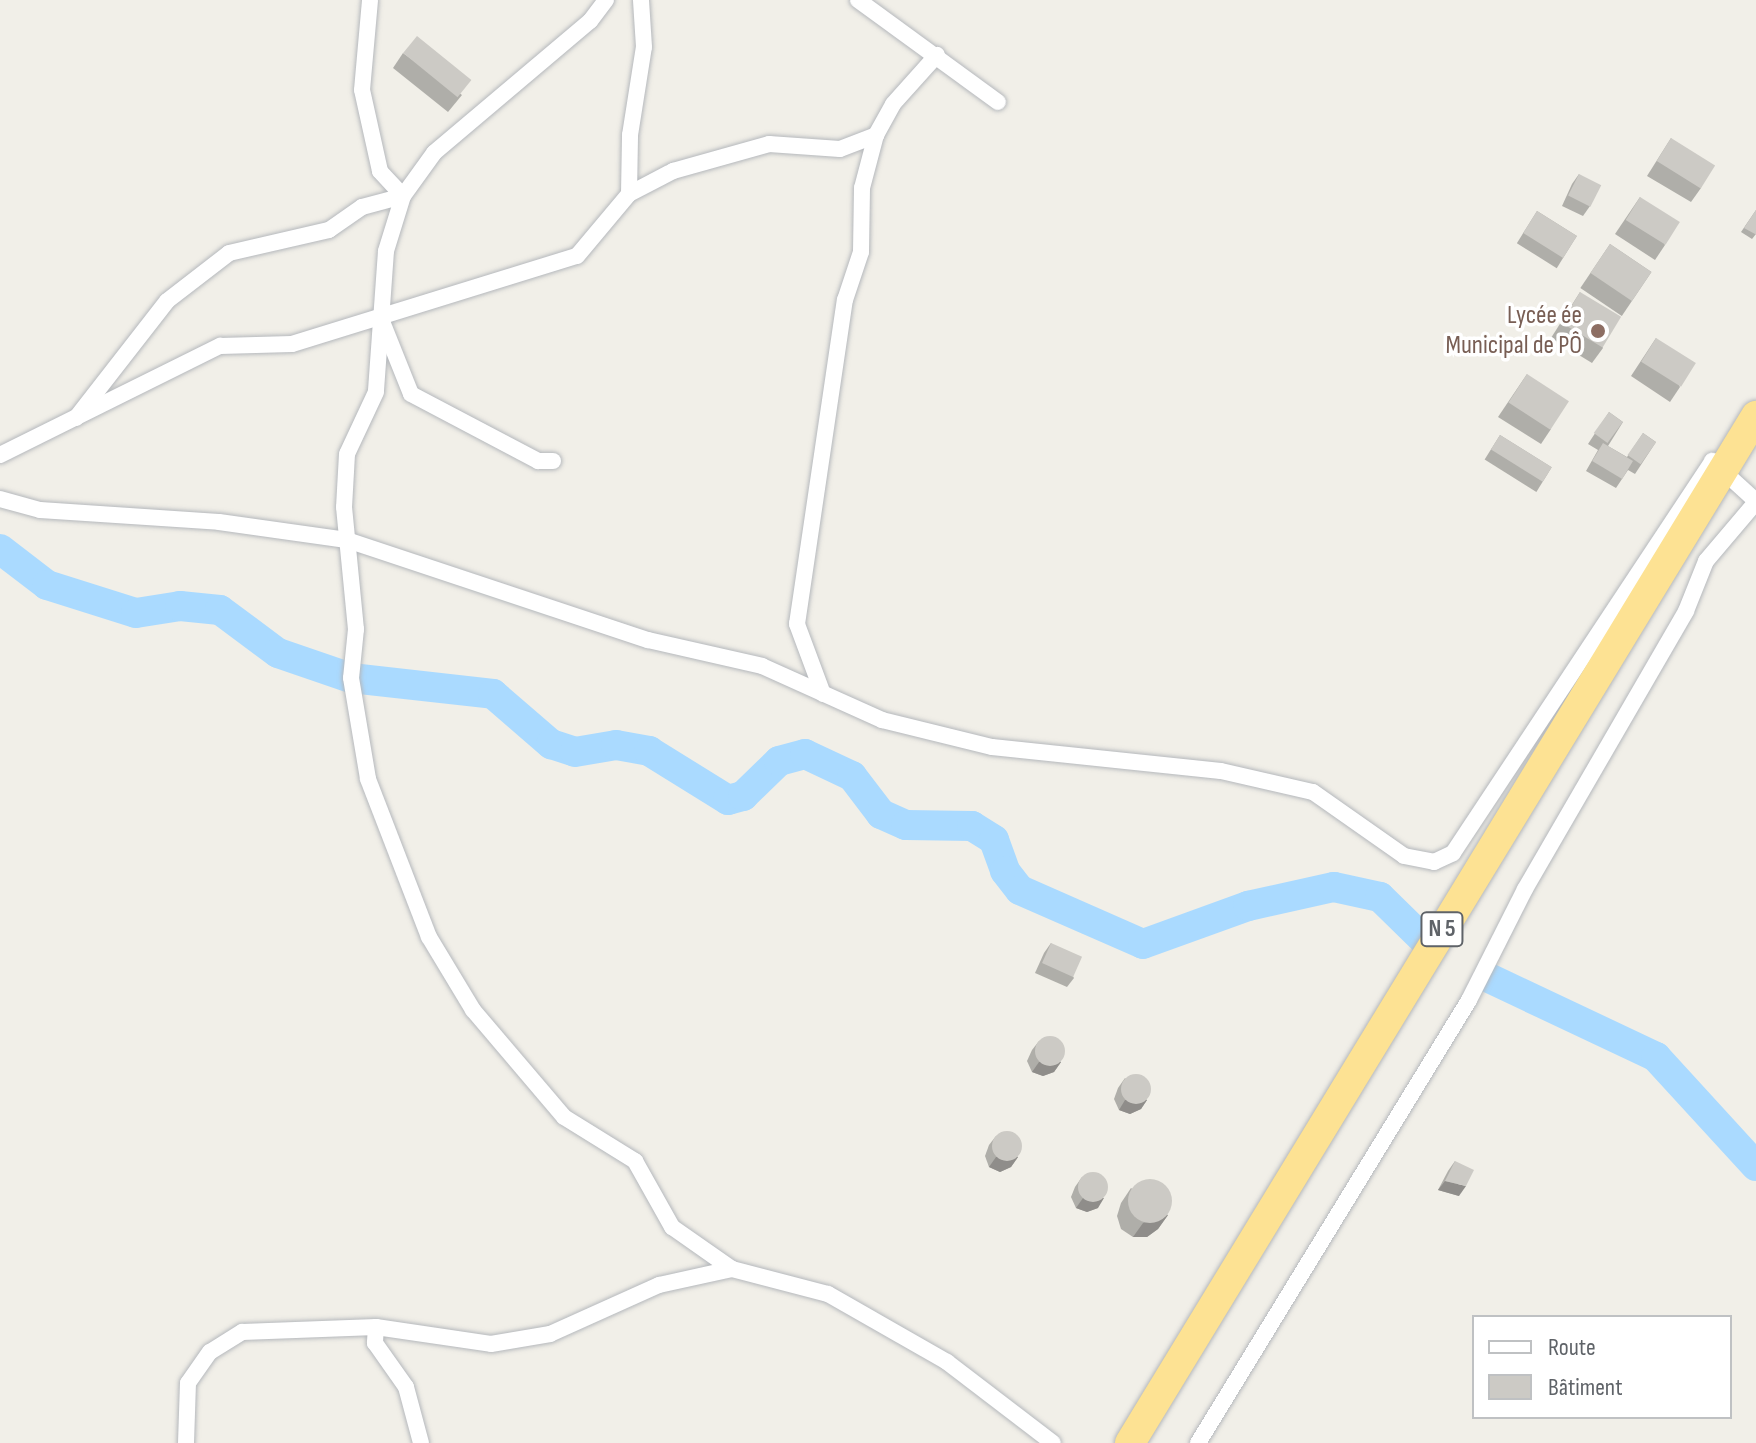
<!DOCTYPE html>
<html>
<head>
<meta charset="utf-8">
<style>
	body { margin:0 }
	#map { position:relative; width:1756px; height:1443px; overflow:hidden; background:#f1efe8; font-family:"Sofia Sans Condensed",sans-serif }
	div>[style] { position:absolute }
	.river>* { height:30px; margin:-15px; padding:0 15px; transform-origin:15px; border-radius:15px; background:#aadaff }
	.roads { filter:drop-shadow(0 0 2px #b5b8bc) drop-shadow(0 0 2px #b5b8bc) }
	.street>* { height:16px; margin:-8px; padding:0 8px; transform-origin:8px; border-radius:8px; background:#fff }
	.highway>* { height:30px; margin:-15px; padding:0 15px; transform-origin:15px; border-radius:15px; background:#fde293 }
	.wall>* { inset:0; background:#afaea9; transform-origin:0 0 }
	.shaded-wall>* { inset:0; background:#8f8d8a }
	.building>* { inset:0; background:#cccac5; transform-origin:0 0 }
	.round { border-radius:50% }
	.dots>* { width:22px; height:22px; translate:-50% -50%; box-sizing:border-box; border:4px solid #fff; border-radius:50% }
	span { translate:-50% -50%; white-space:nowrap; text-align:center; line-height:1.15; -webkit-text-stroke:7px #fff; paint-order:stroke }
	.shield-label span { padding:2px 6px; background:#fff; border:2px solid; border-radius:6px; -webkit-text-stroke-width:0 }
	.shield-label { font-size:24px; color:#5f6368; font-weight:700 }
	.education-label { font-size:26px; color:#785e54 }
	.right { translate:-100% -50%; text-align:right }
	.legend { position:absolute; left:1472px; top:1315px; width:260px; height:104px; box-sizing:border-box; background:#fff; border:2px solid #bfc1c3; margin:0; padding:10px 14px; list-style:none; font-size:24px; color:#5f6368 }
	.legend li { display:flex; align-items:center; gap:16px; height:40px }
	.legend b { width:40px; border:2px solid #bfc1c3 }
</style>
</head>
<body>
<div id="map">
	<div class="river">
		<i style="left:0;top:549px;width:59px;rotate:37.5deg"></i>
		<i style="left:47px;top:585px;width:93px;rotate:17.5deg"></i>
		<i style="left:136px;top:613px;width:45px;rotate:-9deg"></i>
		<i style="left:180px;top:606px;width:40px;rotate:5.7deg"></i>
		<i style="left:220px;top:610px;width:72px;rotate:36.6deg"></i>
		<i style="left:278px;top:653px;width:77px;rotate:18.9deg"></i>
		<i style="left:351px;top:678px;width:143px;rotate:6.4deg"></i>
		<i style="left:493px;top:694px;width:77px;rotate:40.8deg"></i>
		<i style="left:551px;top:744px;width:25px;rotate:18deg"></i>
		<i style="left:575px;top:752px;width:42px;rotate:-9.7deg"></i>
		<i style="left:616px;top:745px;width:34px;rotate:10deg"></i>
		<i style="left:649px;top:751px;width:93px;rotate:31.8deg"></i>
		<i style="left:728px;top:800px;width:16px;rotate:-15deg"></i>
		<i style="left:743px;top:796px;width:50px;rotate:-44.2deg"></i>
		<i style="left:779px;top:761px;width:27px;rotate:-15deg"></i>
		<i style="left:805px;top:754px;width:52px;rotate:25.1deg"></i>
		<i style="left:852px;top:776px;width:48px;rotate:52.7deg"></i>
		<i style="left:881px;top:814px;width:27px;rotate:24deg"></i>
		<i style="left:906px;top:825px;width:66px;rotate:0.9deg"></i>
		<i style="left:972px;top:826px;width:26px;rotate:32deg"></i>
		<i style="left:994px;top:840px;width:33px;rotate:70deg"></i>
		<i style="left:1005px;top:871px;width:24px;rotate:52deg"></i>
		<i style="left:1020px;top:890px;width:134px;rotate:23.7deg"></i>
		<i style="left:1143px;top:944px;width:112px;rotate:-19.9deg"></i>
		<i style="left:1248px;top:906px;width:88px;rotate:-12.5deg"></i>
		<i style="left:1334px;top:887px;width:47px;rotate:12.3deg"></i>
		<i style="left:1380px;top:897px;width:60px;rotate:44.3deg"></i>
		<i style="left:1489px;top:978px;width:185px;rotate:25.3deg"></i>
		<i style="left:1656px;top:1057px;width:148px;rotate:47.5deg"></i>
	</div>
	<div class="roads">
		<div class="street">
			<i style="left:606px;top:0;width:26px;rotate:127deg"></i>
			<i style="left:590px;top:21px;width:204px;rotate:139.8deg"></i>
			<i style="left:434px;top:153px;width:53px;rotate:125.8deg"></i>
			<i style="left:403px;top:196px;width:58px;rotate:107.2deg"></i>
			<i style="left:386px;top:251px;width:141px;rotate:94.1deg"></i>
			<i style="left:376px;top:392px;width:68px;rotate:115.1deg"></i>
			<i style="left:347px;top:454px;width:53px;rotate:93.2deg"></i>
			<i style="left:344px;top:507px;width:123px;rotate:84.4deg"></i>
			<i style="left:356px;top:629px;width:49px;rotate:95.8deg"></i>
			<i style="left:351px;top:678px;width:102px;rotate:80.4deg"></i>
			<i style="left:368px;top:779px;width:169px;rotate:68.9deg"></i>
			<i style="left:429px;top:937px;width:85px;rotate:58.9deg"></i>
			<i style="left:473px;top:1010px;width:140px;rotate:49.6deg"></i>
			<i style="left:564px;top:1117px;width:84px;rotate:31.8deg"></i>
			<i style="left:635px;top:1161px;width:76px;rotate:60.7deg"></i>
			<i style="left:672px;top:1227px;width:73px;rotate:35deg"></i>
			<i style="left:732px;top:1269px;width:99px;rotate:14.6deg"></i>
			<i style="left:828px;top:1294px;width:137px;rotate:29.7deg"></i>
			<i style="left:947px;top:1362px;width:133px;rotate:37.4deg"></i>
			<i style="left:858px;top:0;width:173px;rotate:36.1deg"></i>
			<i style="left:629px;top:194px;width:59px;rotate:-89deg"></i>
			<i style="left:630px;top:135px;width:89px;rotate:-81deg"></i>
			<i style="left:644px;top:47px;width:47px;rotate:-93.7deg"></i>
			<i style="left:383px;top:324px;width:75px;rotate:68.2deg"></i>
			<i style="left:411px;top:394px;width:144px;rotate:27.8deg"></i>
			<i style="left:538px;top:461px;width:15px"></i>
			<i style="left:76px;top:418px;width:148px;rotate:-52.1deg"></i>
			<i style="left:167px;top:301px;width:78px;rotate:-37.7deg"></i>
			<i style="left:229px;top:253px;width:103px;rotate:-13deg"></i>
			<i style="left:329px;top:230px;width:40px;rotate:-34.9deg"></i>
			<i style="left:362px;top:207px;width:42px;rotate:-15deg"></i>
			<i style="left:403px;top:196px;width:34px;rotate:-133deg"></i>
			<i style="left:380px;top:171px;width:83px;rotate:-102.5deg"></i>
			<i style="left:362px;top:90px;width:90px;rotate:-84.9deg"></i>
			<i style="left:0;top:455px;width:246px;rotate:-26.4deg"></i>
			<i style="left:220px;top:346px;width:72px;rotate:-1.6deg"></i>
			<i style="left:292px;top:344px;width:298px;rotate:-17.2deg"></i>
			<i style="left:577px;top:256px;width:81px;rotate:-50deg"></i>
			<i style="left:629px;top:194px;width:50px;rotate:-27.6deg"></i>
			<i style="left:673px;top:171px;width:100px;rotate:-15.7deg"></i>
			<i style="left:769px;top:144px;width:71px;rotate:4deg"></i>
			<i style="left:840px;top:149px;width:39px;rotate:-21deg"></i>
			<i style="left:0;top:499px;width:41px;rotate:15.4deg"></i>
			<i style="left:40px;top:510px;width:179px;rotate:3.8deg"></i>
			<i style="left:219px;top:522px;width:129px;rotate:8deg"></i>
			<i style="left:347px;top:540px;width:317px;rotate:18.4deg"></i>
			<i style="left:648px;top:640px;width:117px;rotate:12.8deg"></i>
			<i style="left:762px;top:666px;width:132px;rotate:24.2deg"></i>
			<i style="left:882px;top:720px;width:113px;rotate:13.8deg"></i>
			<i style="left:992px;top:747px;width:230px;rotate:6deg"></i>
			<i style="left:1221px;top:771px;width:94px;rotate:12.9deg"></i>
			<i style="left:1313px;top:792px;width:111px;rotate:35.1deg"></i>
			<i style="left:1404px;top:856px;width:31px;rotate:11deg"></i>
			<i style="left:1434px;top:862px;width:21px;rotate:-25deg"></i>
			<i style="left:1453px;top:853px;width:470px;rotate:-56.5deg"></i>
			<i style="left:1712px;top:461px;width:59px;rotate:42.3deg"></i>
			<i style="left:823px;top:694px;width:75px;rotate:-110.4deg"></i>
			<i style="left:797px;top:624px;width:328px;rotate:-81.6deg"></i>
			<i style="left:845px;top:300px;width:51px;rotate:-71.6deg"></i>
			<i style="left:861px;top:252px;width:64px;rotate:-89.1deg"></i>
			<i style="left:862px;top:188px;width:55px;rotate:-75.2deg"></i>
			<i style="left:876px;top:135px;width:35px;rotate:-61deg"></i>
			<i style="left:893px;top:104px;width:66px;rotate:-48.1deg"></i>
			<i style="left:376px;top:1327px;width:16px;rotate:94deg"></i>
			<i style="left:375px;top:1343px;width:54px;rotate:54.8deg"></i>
			<i style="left:406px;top:1387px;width:58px;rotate:75deg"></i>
			<i style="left:186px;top:1443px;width:60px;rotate:-88.1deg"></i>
			<i style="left:188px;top:1383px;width:38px;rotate:-55deg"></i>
			<i style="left:210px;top:1352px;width:38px;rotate:-32deg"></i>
			<i style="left:242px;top:1332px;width:134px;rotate:-2.1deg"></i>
			<i style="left:376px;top:1327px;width:116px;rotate:8.4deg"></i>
			<i style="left:491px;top:1344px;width:60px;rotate:-9.6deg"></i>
			<i style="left:550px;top:1334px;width:120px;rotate:-24.2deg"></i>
			<i style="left:659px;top:1285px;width:75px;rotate:-12.4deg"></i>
			<i style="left:1198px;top:1443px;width:519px;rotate:-58.54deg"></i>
			<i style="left:1469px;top:1000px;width:124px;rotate:-63.2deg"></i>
			<i style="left:1525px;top:889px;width:321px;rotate:-59.9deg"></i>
			<i style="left:1686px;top:611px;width:54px;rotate:-68.2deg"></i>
			<i style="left:1706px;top:561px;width:77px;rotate:-49.7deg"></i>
		</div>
		<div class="highway">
			<i style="left:1130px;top:1443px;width:1203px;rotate:-58.64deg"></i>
		</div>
	</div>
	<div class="wall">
		<i style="clip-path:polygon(403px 53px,462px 95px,448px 112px,393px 68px)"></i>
		<i style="clip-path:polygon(1671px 138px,1701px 188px,1691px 202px,1647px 176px)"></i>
		<i style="clip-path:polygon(1579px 174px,1590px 206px,1583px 216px,1562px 206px,1572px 184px)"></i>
		<i style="clip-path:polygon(1640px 197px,1665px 245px,1655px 260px,1615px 234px)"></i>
		<i style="clip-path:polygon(1756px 210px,1756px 234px,1752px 239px,1741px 232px)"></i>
		<i style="left:1537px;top:211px;width:47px;height:38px;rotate:32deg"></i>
		<i style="left:1610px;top:244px;width:50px;height:53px;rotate:34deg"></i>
		<i style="clip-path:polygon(1580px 292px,1603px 348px,1592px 363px,1551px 338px)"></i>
		<i style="clip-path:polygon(1656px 338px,1680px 387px,1670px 402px,1631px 376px)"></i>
		<i style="clip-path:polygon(1527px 374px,1551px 429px,1541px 444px,1498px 417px)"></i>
		<i style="clip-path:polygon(1609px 412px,1623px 422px,1608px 446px,1627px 457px,1643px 433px,1656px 442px,1635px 474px,1628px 470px,1616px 488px,1586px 471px,1598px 450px,1588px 444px)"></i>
		<i style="left:1500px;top:435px;width:61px;height:29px;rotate:32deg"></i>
		<i style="clip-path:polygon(1051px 943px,1074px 978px,1067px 987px,1035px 973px,1044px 953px)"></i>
		<i style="clip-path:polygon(1039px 1041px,1061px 1062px,1054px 1072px,1043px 1076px,1032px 1072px,1027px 1061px,1032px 1050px)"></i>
		<i style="clip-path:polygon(1125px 1078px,1147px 1100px,1141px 1109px,1130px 1114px,1119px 1110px,1114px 1099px,1118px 1088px)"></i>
		<i style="clip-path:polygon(996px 1136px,1018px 1157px,1011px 1167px,1000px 1172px,989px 1167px,985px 1156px,989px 1145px)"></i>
		<i style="clip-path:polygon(1455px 1161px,1459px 1196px,1438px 1190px,1448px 1171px)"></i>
		<i style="clip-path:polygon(1082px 1177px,1098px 1208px,1087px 1212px,1076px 1208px,1071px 1197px,1075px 1187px)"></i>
		<i style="clip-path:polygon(1131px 1188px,1168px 1215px,1158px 1229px,1147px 1237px,1133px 1237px,1121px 1229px,1117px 1216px,1121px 1203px)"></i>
	</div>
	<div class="shaded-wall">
		<i style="clip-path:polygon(1039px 1062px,1061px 1062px,1054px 1072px,1043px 1076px,1032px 1072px)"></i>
		<i style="clip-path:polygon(1125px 1100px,1147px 1100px,1141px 1109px,1130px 1114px,1119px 1110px)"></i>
		<i style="clip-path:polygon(996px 1157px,1018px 1157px,1011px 1167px,1000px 1172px,989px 1167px)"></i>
		<i style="clip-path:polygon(1445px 1181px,1466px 1186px,1459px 1196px,1438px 1190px)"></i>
		<i style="clip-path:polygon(1083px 1198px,1104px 1198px,1098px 1208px,1087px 1212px,1076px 1208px)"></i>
		<i style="clip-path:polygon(1168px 1215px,1158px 1229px,1147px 1237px,1133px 1237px,1143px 1223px)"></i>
	</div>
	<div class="building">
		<i style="left:417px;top:36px;width:70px;height:22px;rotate:39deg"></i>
		<i style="left:1671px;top:138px;width:52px;height:27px;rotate:32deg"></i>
		<i style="left:1579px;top:174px;width:25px;height:24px;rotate:27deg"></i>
		<i style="left:1640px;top:197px;width:47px;height:27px;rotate:32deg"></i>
		<i style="clip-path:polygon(1756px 210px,1756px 234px,1755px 234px,1744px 228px)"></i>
		<i style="left:1537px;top:211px;width:47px;height:26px;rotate:32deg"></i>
		<i style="left:1610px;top:244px;width:50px;height:35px;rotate:34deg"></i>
		<i style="left:1580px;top:292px;width:48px;height:36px;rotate:31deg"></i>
		<i style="left:1656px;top:338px;width:47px;height:28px;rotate:32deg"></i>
		<i style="left:1527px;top:374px;width:50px;height:34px;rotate:33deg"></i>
		<i style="left:1609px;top:412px;width:17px;height:26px;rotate:36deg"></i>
		<i style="left:1643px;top:433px;width:16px;height:27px;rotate:35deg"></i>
		<i style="left:1500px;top:435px;width:61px;height:17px;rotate:32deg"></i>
		<i style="left:1603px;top:443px;width:35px;height:21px;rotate:31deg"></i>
		<i style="left:1051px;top:943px;width:34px;height:22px;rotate:24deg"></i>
		<i class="round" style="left:1035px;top:1036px;width:30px;height:30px"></i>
		<i class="round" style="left:1121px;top:1074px;width:30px;height:30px"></i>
		<i class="round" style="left:992px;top:1131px;width:30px;height:30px"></i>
		<i style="clip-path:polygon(1455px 1161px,1474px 1170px,1466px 1186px,1445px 1181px)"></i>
		<i class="round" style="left:1078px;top:1172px;width:30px;height:30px"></i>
		<i class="round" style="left:1128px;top:1179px;width:44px;height:44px"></i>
	</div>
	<div class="dots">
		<i style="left:1598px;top:331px;background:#8d6e63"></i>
	</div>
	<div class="shield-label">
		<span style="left:1442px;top:929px">N 5</span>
	</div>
	<div class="education-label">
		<span class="right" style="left:1582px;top:331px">Lycée ée<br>Municipal de PÔ</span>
	</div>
	<ul class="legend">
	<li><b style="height:10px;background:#fff"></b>Route</li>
	<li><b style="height:22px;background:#cccac5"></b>Bâtiment</li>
	</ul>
</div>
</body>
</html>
